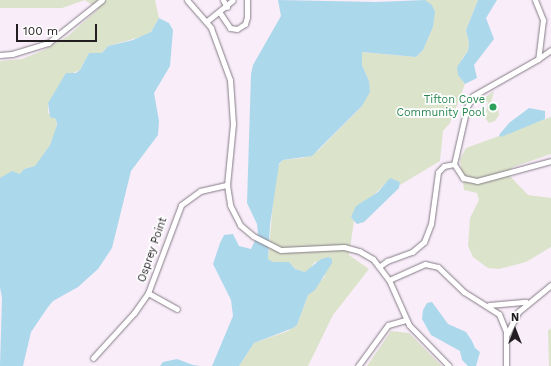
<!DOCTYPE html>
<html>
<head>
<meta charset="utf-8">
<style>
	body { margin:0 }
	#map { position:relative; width:551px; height:366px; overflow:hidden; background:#f8edf9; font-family:"Work Sans",sans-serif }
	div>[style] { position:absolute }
	.green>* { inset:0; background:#dce3cb }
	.water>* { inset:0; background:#acd8eb }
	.roads { filter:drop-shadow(0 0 1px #847b85) drop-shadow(0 0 1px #847b85) }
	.street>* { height:5px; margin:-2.5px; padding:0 2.5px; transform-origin:2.5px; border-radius:2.5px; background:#fff }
	.dots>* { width:11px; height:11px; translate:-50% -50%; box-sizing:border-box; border:2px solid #fff; border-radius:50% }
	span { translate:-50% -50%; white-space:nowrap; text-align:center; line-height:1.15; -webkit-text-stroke:3.5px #fff; paint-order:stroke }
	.leisure-label { font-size:11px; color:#27864d }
	.right { translate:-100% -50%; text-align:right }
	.street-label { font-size:11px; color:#211d21 }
	.north { position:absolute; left:495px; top:310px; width:40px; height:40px; -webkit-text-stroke:3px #fff; paint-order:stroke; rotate:0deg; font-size:11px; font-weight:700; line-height:16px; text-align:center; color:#211d21 }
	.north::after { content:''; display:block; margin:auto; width:14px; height:18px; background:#211d21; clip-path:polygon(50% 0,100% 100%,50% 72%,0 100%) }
	.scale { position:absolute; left:16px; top:24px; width:81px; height:18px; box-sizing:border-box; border:2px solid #211d21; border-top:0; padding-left:5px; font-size:12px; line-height:14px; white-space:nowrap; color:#211d21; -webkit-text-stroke:3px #fff; paint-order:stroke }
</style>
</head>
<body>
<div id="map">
	<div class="green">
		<i style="clip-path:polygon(0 0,155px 0,159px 18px,151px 32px,144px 36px,108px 46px,102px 53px,89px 53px,80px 70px,73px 73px,48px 103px,48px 113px,56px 119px,57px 127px,50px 145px,36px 166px,24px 169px,22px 173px,0 178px,0 61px,22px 59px,44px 50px,68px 36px,98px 9px,85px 0,62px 8px,0 8px)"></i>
		<i style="clip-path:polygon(425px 0,478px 0,466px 30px,469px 43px,468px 51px,462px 59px,463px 82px,465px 84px,450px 123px,443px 131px,440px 161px,400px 185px,400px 182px,390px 179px,351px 217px,354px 221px,349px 255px,369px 269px,333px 315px,308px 366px,239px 366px,254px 343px,288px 331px,297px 325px,308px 295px,325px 276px,315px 261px,309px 271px,305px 272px,295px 269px,289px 262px,273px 262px,268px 259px,276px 169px,283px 160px,303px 158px,318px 151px,362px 106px,369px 81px,362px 65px,362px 52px,416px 57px,423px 50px,433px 27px)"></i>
		<i style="clip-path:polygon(494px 91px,491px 102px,498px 107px,499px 115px,495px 121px,489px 123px,485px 118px,488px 102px,477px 103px,478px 99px,483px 99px)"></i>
		<i style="clip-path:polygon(551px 117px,551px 154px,513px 167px,507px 173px,528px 195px,551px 198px,551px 247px,526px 262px,499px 269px,488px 268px,473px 257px,468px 246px,470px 218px,479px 200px,477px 193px,464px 190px,460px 159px,466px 148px)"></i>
		<i style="clip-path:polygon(551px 328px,551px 366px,549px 366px,548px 331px)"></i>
		<i style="clip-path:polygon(391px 331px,409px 333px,442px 366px,367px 366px)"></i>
	</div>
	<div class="water">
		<i style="clip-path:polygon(278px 0,376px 2px,425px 0,432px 5px,435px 12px,433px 27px,423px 50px,416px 57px,362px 52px,362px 65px,369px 81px,370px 92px,362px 106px,312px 156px,283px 160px,279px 164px,270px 225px,268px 259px,273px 262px,289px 262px,295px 269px,305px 272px,321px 259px,329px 257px,332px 259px,332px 263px,315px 290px,308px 295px,297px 325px,293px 328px,254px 343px,239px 366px,212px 366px,233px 316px,231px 300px,213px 264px,220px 243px,224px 235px,233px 234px,239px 246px,251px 249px,258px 234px,257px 224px,247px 203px,251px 74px,253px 65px,281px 16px)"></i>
		<i style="clip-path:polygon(478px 0,497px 0,486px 18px,494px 39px,474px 65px,477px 78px,465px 84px,458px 75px,457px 67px,468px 51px,469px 43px,466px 30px)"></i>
		<i style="clip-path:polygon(159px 18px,169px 23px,173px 30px,170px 66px,154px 93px,159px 121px,158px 135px,131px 171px,112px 248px,98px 269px,78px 287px,53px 301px,48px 307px,31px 332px,23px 366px,0 366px,2px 298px,0 287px,0 178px,12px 171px,20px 174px,24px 169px,35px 166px,50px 145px,57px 125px,56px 119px,50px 117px,48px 103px,66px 73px,76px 73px,80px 70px,89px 53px,102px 53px,108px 46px,133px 40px,151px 32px)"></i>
		<i style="clip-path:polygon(529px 108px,545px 111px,545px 119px,501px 137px,499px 135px,509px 123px)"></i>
		<i style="clip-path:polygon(390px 178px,400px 182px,399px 188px,364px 222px,357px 224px,354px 221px,351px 217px,356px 206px,378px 192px)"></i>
		<i style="clip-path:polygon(432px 302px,448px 324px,466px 332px,472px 341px,475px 348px,480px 352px,476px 366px,468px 366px,462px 360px,460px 351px,431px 335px,422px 319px,423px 310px,427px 303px)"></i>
		<i style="clip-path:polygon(177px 359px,193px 365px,200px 366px,160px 366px,163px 362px)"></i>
	</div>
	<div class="roads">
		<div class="street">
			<i style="left:187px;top:0;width:37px;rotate:49deg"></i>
			<i style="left:211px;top:28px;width:55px;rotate:69.9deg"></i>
			<i style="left:230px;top:80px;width:44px;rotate:86.1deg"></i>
			<i style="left:233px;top:124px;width:61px;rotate:95.6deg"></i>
			<i style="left:227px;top:185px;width:20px;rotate:81deg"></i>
			<i style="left:230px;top:205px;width:22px;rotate:63deg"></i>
			<i style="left:240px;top:225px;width:17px;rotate:40deg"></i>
			<i style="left:253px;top:236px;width:31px;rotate:27deg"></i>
			<i style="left:281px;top:250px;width:63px;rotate:-2.7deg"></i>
			<i style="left:344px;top:247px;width:16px;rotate:15deg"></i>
			<i style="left:359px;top:251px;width:16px;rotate:30deg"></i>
			<i style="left:373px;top:259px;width:26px;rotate:53deg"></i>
			<i style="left:389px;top:280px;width:49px;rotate:66deg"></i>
			<i style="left:409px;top:325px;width:57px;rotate:45.7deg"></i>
			<i style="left:223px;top:0;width:8px;rotate:60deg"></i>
			<i style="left:535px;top:0;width:22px;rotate:68deg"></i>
			<i style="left:543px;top:20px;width:39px;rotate:97deg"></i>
			<i style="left:538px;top:59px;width:16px;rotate:-35deg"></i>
			<i style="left:220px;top:13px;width:18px;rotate:56deg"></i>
			<i style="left:230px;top:28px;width:7px;rotate:8deg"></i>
			<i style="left:237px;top:29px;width:9px;rotate:-32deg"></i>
			<i style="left:245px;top:24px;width:7px;rotate:-74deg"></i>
			<i style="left:247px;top:17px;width:17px;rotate:-90deg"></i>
			<i style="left:207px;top:21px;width:33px;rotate:-39deg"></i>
			<i style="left:0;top:55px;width:12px;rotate:-5deg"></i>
			<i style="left:12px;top:54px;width:38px;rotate:-17deg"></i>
			<i style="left:48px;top:43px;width:69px;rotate:-38.5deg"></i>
			<i style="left:538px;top:59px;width:75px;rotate:150.4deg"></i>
			<i style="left:473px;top:96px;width:13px;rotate:119deg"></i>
			<i style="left:467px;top:107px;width:58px;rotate:102.8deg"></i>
			<i style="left:454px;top:164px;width:17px;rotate:57deg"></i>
			<i style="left:463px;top:178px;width:14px;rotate:12deg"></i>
			<i style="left:477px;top:181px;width:77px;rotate:-15.1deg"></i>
			<i style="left:380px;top:266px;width:9px;rotate:-36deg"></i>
			<i style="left:387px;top:261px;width:27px;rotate:-20deg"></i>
			<i style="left:412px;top:252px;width:16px;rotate:-40deg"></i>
			<i style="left:424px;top:242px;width:19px;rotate:-69deg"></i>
			<i style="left:431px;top:224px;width:52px;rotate:-82.3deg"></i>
			<i style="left:438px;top:172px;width:8px;rotate:-45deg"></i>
			<i style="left:444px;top:166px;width:10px;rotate:-11deg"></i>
			<i style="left:389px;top:280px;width:39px;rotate:-24deg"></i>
			<i style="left:425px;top:264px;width:13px;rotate:13deg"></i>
			<i style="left:438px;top:267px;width:36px;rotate:44deg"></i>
			<i style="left:464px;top:292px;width:41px;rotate:32.2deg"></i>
			<i style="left:499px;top:314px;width:18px;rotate:68deg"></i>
			<i style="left:506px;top:331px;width:35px;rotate:90deg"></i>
			<i style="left:148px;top:293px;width:33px;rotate:29deg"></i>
			<i style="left:489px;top:305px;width:37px;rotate:-5deg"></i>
			<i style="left:507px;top:334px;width:25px;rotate:-63deg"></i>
			<i style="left:518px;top:312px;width:43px;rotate:-39.3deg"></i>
			<i style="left:93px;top:358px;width:61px;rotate:-47.7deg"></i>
			<i style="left:134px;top:313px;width:24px;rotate:-55deg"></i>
			<i style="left:148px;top:293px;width:94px;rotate:-69.4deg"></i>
			<i style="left:181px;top:205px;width:24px;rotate:-36deg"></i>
			<i style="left:200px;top:191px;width:28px;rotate:-13deg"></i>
			<i style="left:358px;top:366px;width:51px;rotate:-53.8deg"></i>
			<i style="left:388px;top:325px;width:19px;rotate:-16deg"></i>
		</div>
	</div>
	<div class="dots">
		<i style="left:493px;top:107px;background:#2e9e5b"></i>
	</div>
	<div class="leisure-label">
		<span class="right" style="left:485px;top:107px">Tifton Cove<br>Community Pool</span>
	</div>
	<div class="street-label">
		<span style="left:153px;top:250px;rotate:-71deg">Osprey Point</span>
	</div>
	<div class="north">N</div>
	<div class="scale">100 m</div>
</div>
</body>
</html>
